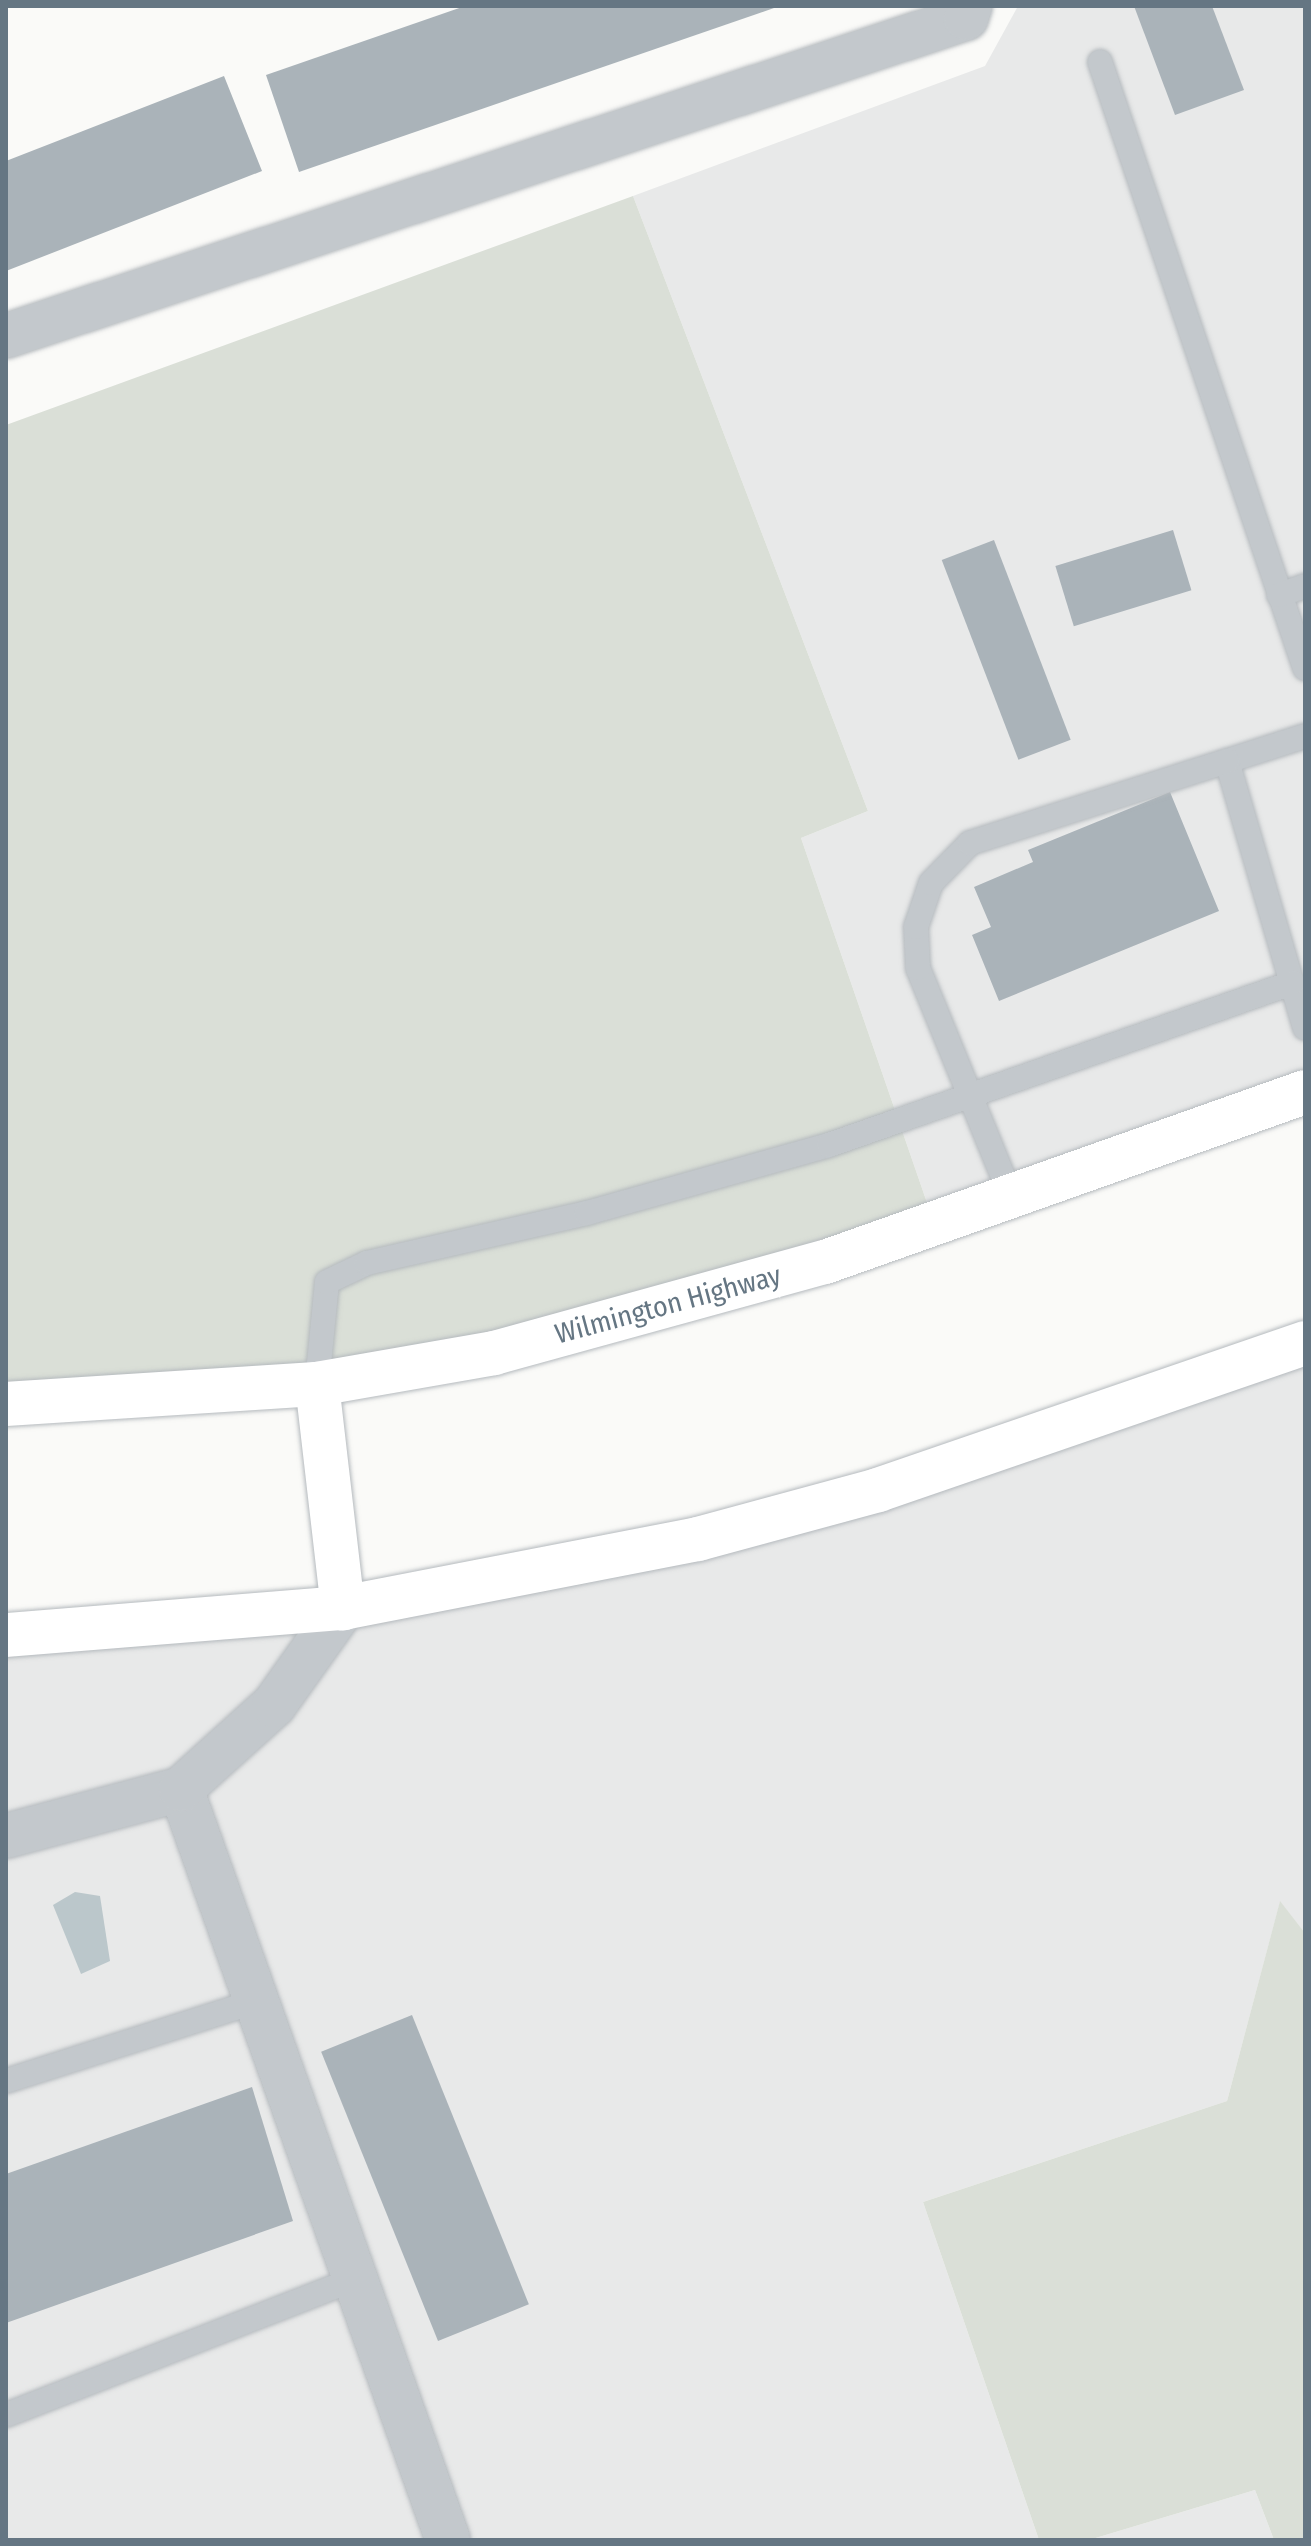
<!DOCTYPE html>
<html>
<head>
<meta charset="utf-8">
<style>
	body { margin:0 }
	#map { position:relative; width:1311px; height:2546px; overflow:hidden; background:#fafaf8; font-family:"Fira Sans Condensed",sans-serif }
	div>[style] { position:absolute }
	.built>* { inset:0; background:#e8e9e9 }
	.green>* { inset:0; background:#dadfd7 }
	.water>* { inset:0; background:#bbc7cb }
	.building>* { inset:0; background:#aab3b9; transform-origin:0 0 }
	.roads { filter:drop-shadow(0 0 2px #b5babe) drop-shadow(0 0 2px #b5babe) }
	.service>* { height:24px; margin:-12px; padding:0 12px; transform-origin:12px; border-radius:12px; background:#c3c8cc }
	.minor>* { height:44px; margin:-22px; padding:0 22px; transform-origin:22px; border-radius:22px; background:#c3c8cc }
	.primary>* { height:44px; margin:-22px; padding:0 22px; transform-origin:22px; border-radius:22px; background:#fff }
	span { translate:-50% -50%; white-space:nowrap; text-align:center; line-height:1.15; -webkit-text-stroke:8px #fff; paint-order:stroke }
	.street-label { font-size:28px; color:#657683 }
	.frame { position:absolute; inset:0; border:8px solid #657683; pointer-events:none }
</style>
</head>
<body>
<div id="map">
	<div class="built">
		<i style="clip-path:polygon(1018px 6px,1305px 6px,1305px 1092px,934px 1223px,801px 838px,868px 811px,633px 196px,985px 66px)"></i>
		<i style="clip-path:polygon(1305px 1343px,1305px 1933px,1280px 1902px,1227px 2101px,923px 2202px,1039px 2540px,6px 2540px,6px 1635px,698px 1539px)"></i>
		<i style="clip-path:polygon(1255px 2490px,1274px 2540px,1089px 2540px)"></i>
	</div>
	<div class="green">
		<i style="clip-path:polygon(633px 196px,868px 811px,801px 838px,934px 1223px,494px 1353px,6px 1404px,6px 425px)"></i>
		<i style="clip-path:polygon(1280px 1901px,1305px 1933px,1305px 2540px,1274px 2540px,1255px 2490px,1089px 2540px,1039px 2540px,923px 2202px,1227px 2101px)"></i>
	</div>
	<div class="water">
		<i style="clip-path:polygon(75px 1892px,100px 1896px,110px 1961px,81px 1974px,53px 1905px)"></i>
	</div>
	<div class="building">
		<i style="clip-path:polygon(465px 6px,773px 6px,774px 8px,299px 172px,266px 75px)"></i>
		<i style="clip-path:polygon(1134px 6px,1212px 6px,1244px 90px,1175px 115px)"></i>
		<i style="clip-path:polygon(224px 76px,262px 171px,6px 271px,6px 161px)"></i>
		<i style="left:1173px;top:530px;width:63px;height:123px;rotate:73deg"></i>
		<i style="left:994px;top:540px;width:214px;height:56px;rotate:69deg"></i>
		<i style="clip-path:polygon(1170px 792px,1219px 911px,999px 1001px,972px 935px,991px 927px,974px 887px,1033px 862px,1028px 850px)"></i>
		<i style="left:412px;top:2015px;width:312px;height:98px;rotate:68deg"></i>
		<i style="clip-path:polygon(252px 2087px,293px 2221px,6px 2323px,6px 2174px)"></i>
	</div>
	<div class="roads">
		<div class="service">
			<i style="left:1100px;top:62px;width:640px;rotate:71.31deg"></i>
			<i style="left:1279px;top:595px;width:28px;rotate:-19deg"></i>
			<i style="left:1305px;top:736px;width:82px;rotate:162.2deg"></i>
			<i style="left:1227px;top:761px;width:278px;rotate:73.7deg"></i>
			<i style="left:1011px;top:1196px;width:246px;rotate:-112.2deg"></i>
			<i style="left:918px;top:968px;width:41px;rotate:-92.8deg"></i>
			<i style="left:916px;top:927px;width:46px;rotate:-71.2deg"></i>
			<i style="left:931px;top:883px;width:56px;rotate:-45.7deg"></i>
			<i style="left:970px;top:843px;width:270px;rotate:-17.7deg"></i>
			<i style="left:317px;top:1384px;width:102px;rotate:-84.4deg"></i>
			<i style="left:327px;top:1282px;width:44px;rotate:-25.4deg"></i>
			<i style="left:367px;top:1263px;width:226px;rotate:-12.8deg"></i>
			<i style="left:587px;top:1213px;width:251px;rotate:-15.7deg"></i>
			<i style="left:829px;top:1145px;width:491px;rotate:-19.3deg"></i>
			<i style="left:6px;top:2081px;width:262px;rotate:-17.7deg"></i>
			<i style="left:6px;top:2415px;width:375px;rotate:-21.3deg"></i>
		</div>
		<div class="minor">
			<i style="left:6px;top:336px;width:1011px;rotate:-18.33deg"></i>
			<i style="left:966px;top:18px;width:13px;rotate:-72deg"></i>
			<i style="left:181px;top:1789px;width:797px;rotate:70.43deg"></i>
			<i style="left:6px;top:1836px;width:181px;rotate:-15deg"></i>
			<i style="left:181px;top:1789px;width:125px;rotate:-42.1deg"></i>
			<i style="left:274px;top:1705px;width:119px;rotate:-54.6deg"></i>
		</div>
		<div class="primary">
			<i style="left:317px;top:1384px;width:226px;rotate:83.4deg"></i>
			<i style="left:6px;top:1404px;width:312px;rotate:-3.7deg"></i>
			<i style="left:317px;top:1384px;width:180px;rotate:-9.9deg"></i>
			<i style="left:494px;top:1353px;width:343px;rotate:-15.4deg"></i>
			<i style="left:825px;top:1262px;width:509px;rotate:-19.5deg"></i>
			<i style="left:6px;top:1635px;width:338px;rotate:-4.6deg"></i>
			<i style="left:343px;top:1608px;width:362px;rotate:-11deg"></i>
			<i style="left:698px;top:1539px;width:187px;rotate:-15.2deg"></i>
			<i style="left:878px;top:1490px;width:452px;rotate:-19deg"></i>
		</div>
	</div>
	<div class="street-label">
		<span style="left:668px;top:1305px;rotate:-15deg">Wilmington Highway</span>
	</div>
	<div class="frame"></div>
</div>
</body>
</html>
